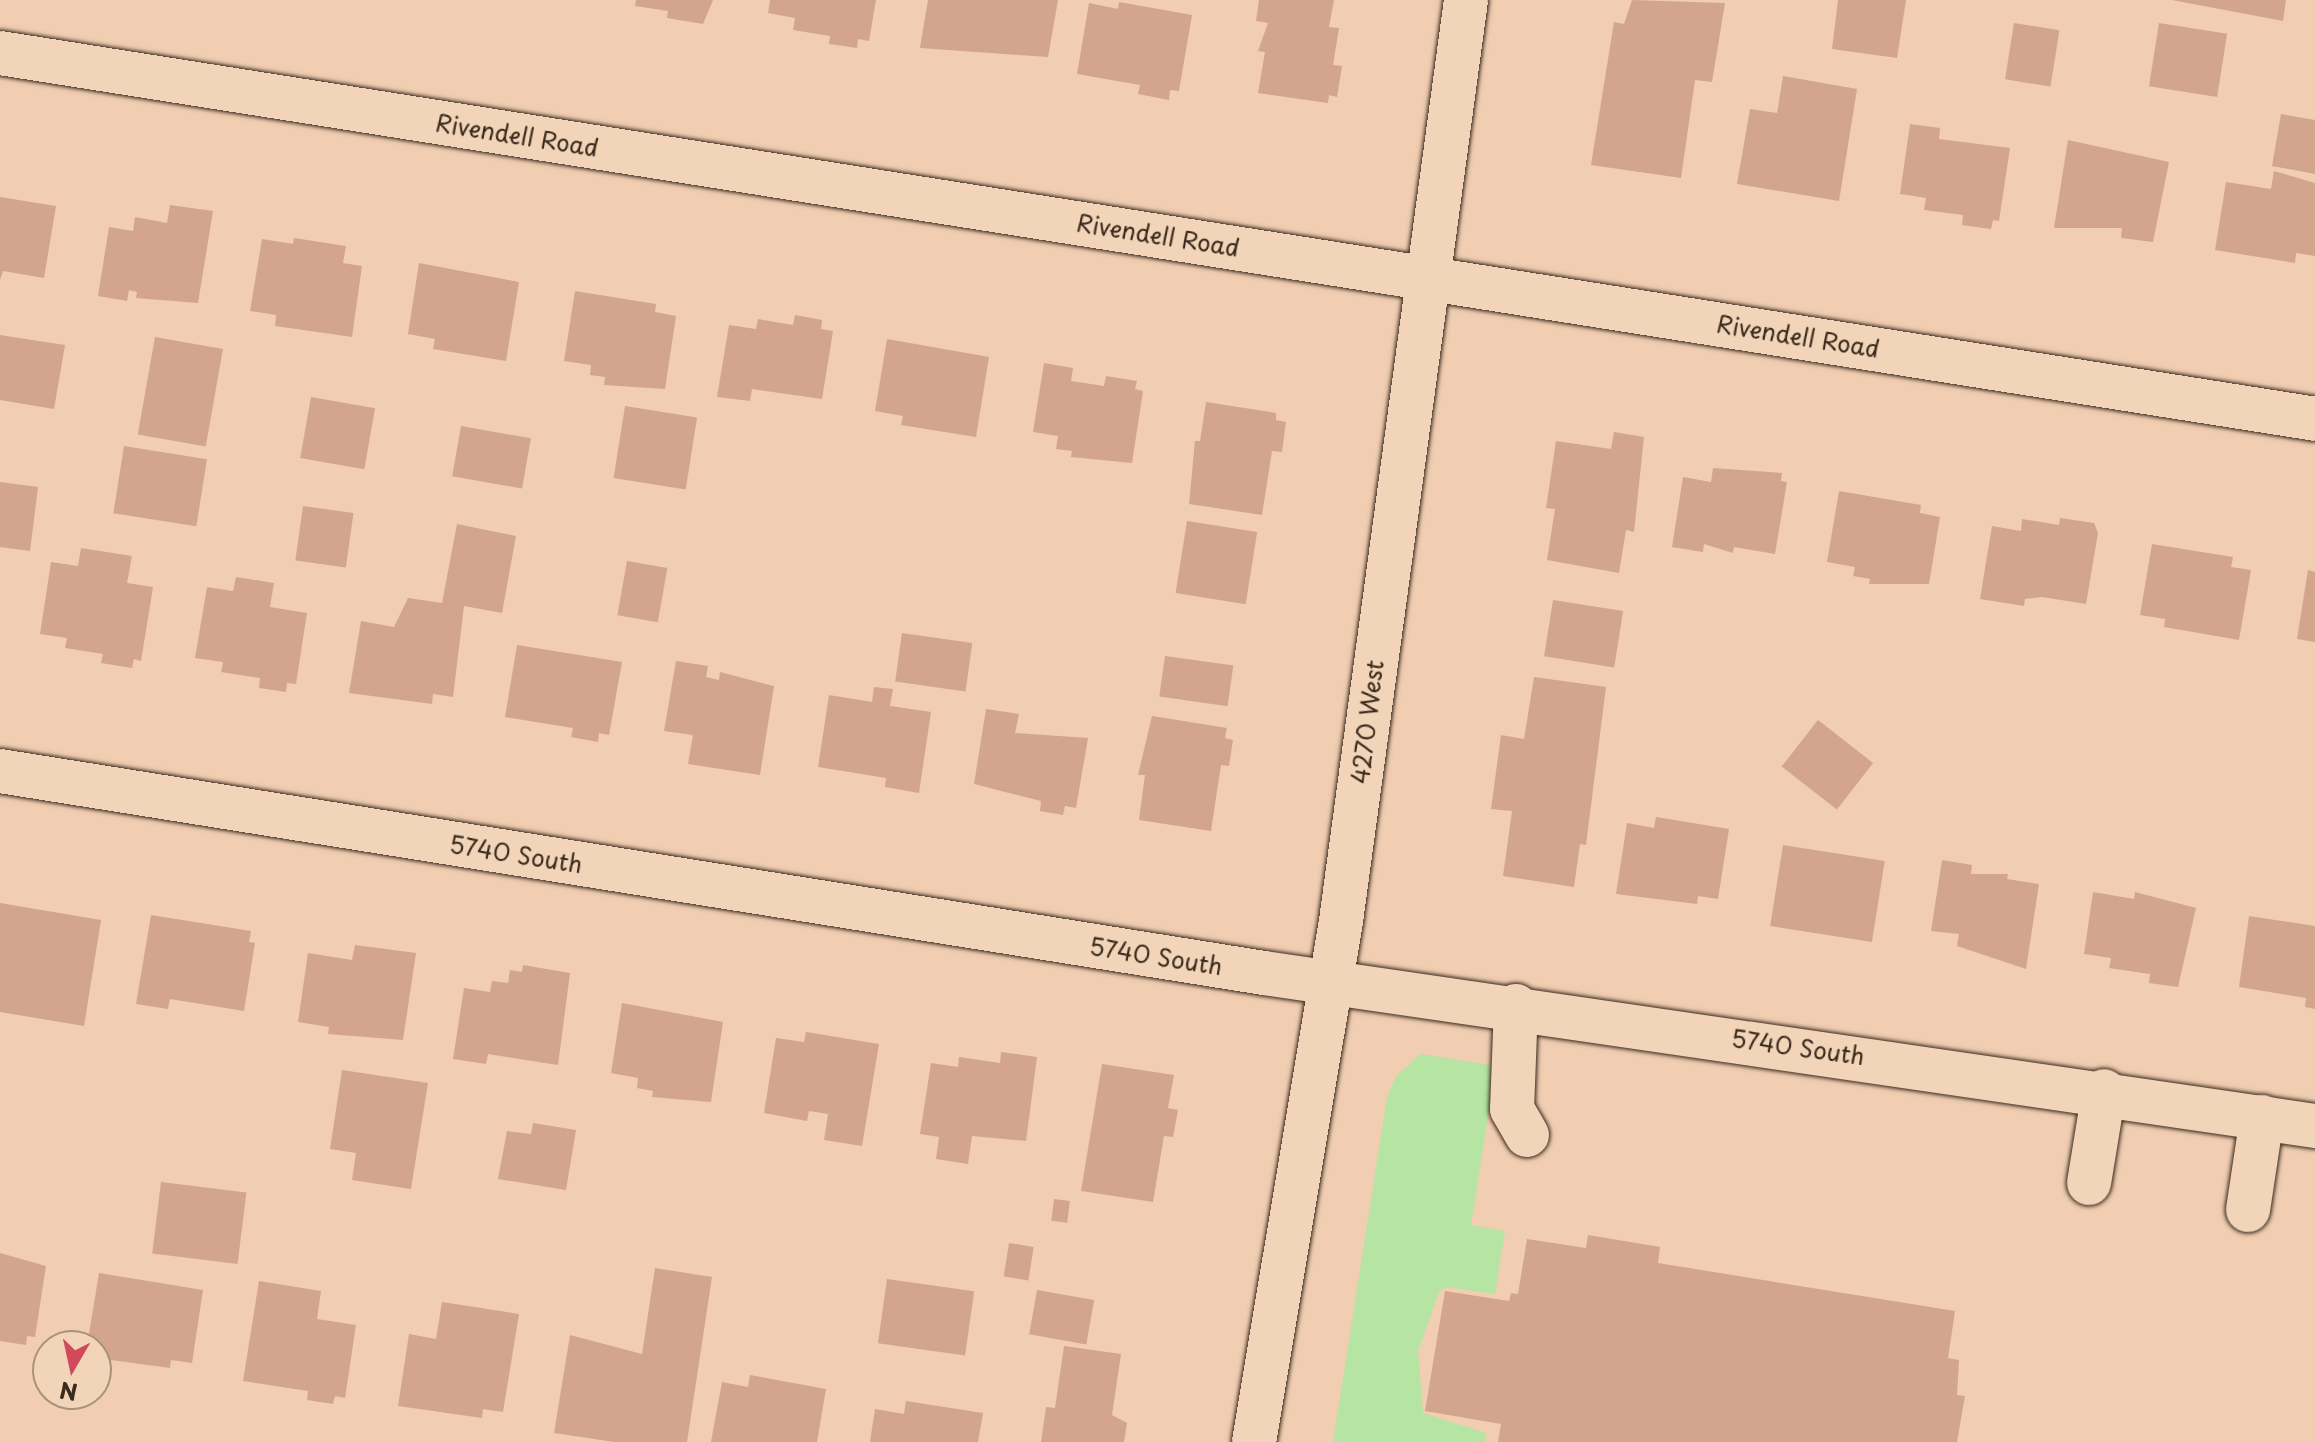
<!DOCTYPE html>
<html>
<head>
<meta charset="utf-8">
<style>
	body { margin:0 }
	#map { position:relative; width:2315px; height:1442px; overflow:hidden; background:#f1ceb1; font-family:"Playpen Sans",sans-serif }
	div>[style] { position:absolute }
	.green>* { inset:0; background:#b5e4a3 }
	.building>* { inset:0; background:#d3a58c; transform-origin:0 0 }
	.roads { filter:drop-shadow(0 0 2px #3b2a1e) drop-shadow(0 0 2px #3b2a1e) }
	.minor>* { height:44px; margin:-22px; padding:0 22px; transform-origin:22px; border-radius:22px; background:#f2d5b8 }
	span { translate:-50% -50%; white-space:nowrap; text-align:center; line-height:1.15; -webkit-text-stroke:6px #f2d5b8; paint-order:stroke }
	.street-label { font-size:24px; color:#3b2a1e }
	.north { position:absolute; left:32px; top:1330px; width:80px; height:80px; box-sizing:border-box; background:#f2d5b8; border:2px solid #a9917a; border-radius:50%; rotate:189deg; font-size:22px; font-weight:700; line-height:32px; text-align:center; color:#3b2a1e }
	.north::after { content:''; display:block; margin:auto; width:28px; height:36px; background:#d1495b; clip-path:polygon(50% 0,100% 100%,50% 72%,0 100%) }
</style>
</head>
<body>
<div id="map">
	<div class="green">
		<i style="clip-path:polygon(1421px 1054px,1496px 1066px,1471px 1225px,1505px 1231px,1495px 1294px,1446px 1287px,1439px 1292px,1418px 1351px,1423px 1413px,1486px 1433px,1485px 1442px,1333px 1442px,1387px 1097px,1396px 1076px)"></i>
	</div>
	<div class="building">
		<i style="clip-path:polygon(636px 0,713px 0,703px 24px,667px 18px,668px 11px,635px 6px)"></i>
		<i style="clip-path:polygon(770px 0,876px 0,869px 41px,858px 39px,857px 48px,829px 44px,830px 36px,793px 30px,795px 18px,768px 13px)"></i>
		<i style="clip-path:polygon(928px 0,1058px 0,1048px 57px,920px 48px)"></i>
		<i style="clip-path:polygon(1259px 0,1334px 0,1329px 27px,1339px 28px,1333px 65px,1342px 66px,1337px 97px,1329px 95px,1328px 103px,1258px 93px,1265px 52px,1258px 51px,1268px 23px,1256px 21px)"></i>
		<i style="clip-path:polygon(1632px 0,1725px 3px,1712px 82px,1695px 80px,1681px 178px,1591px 165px,1614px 22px,1624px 24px)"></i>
		<i style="clip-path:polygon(1838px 0,1906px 0,1897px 58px,1832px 49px)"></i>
		<i style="clip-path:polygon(2172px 0,2286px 0,2283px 21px)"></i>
		<i style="clip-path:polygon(1119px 2px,1192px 15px,1179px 91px,1170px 90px,1169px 100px,1138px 94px,1140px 85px,1077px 74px,1089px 3px,1118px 9px)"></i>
		<i style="left:2014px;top:23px;width:46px;height:57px;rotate:9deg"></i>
		<i style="left:2159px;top:23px;width:69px;height:64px;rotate:9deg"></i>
		<i style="clip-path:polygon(1783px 76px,1857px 89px,1839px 201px,1737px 184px,1750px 109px,1777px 113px)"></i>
		<i style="clip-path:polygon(2281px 114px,2315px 120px,2315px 174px,2272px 166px)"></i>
		<i style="clip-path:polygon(1910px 124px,1940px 128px,1939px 139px,2010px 148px,1999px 221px,1993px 220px,1991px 229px,1962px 225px,1963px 215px,1924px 210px,1926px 198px,1900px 194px)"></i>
		<i style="clip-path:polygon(2068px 140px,2169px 162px,2153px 242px,2121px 238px,2122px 228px,2054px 228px)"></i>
		<i style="clip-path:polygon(2274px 171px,2315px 183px,2315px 256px,2296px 253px,2295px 263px,2215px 250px,2226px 182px,2271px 189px)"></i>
		<i style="clip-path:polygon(0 197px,56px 206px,44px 278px,3px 271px,0 280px)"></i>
		<i style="clip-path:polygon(170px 205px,213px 211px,198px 303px,136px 298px,137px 292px,129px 290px,127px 301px,98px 296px,109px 227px,133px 231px,135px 217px,167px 223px)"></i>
		<i style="clip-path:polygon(294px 238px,346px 246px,343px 263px,362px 266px,352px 337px,275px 326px,276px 315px,250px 311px,262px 239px,293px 244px)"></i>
		<i style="clip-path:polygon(419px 263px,519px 282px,506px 361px,433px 349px,435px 339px,408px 334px)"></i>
		<i style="clip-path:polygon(575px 291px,656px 304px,655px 312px,676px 316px,665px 389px,604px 385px,605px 377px,590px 375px,591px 365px,564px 361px)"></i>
		<i style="clip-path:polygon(795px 315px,822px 320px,821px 329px,833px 331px,822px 399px,752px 389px,750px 401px,717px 397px,729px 325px,756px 329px,758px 319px,793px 325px)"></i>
		<i style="clip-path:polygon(0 335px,65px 345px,54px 409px,0 400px)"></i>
		<i style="left:155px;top:337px;width:69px;height:99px;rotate:10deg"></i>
		<i style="clip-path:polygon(887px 339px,989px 357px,976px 437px,901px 425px,903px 416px,875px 411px)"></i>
		<i style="clip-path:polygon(1044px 363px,1073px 368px,1071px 381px,1104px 386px,1106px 376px,1137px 381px,1135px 389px,1143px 391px,1132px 463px,1071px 457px,1072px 451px,1056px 449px,1058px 436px,1033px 432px)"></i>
		<i style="left:311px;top:397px;width:65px;height:62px;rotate:10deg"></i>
		<i style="clip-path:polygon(1206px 402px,1276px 413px,1276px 420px,1286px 422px,1282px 452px,1272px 451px,1262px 515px,1189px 504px,1195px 441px,1200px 441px)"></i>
		<i style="left:625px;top:406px;width:73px;height:73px;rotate:9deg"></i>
		<i style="left:461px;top:426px;width:71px;height:51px;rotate:10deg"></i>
		<i style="clip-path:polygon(1614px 432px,1644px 437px,1634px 532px,1626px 530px,1619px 573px,1547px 560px,1555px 509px,1546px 508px,1556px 441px,1611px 449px)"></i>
		<i style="left:124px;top:446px;width:84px;height:68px;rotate:9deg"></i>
		<i style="clip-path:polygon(1713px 468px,1782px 473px,1781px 481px,1787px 482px,1775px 554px,1734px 547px,1733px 553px,1704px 544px,1703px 552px,1672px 547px,1683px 477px,1711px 482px)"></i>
		<i style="clip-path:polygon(0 482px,38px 487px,30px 551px,0 547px)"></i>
		<i style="clip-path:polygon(1839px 491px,1921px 505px,1920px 513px,1940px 517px,1929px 584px,1869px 584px,1870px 579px,1853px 576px,1855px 567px,1827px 562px)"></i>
		<i style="left:303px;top:506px;width:51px;height:55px;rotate:8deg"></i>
		<i style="clip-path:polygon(2060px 518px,2094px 523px,2098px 533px,2086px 604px,2042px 597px,2025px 599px,2024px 606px,1980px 599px,1992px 526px,2021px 531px,2022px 519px,2059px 525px)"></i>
		<i style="left:1187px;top:521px;width:71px;height:73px;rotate:9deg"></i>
		<i style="clip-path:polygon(457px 524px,516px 536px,502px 613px,464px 606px,453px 697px,433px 694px,432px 704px,349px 693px,361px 621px,394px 627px,408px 598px,442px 603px)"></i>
		<i style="clip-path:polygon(2152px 544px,2233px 557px,2231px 567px,2251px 570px,2239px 640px,2164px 627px,2165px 619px,2140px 615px)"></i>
		<i style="clip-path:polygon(81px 548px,132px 556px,127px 583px,153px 587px,141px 661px,134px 659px,132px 668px,101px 663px,103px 654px,65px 648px,67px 638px,40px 634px,51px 562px,78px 566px)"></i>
		<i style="left:627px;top:561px;width:41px;height:55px;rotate:10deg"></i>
		<i style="clip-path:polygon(2308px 570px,2315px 572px,2315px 642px,2297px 639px)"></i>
		<i style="clip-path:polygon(236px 577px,274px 583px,270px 607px,307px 613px,296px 684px,287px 683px,286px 692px,259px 688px,260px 678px,221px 672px,223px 662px,195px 658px,207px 587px,233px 591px)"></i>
		<i style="left:1553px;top:600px;width:71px;height:57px;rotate:9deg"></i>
		<i style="left:902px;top:633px;width:71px;height:49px;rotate:8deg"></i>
		<i style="clip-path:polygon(517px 645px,622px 662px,609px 735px,599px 733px,598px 742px,571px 737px,573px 728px,505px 717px)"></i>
		<i style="left:1165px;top:656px;width:69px;height:41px;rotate:8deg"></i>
		<i style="clip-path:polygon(676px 661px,708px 666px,706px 677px,719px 680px,720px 672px,774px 686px,760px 775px,688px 764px,693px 735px,664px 731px)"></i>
		<i style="clip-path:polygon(1534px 677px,1606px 687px,1586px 845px,1580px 844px,1574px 887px,1503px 876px,1512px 811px,1491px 809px,1501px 735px,1524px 739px)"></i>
		<i style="clip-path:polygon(874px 687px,893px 689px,890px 706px,931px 712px,919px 793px,885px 787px,886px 778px,818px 767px,829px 695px,872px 702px)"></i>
		<i style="clip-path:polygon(986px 709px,1019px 714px,1015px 733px,1088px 738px,1076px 808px,1065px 806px,1063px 815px,1040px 811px,1041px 801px,974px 784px)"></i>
		<i style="clip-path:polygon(1152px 716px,1227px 728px,1225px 738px,1233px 740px,1229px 766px,1221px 765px,1211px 831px,1139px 820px,1145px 775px,1138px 775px)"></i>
		<i style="left:1818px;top:720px;width:70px;height:59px;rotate:38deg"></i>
		<i style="clip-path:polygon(1656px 817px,1729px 829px,1718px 899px,1698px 896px,1697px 904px,1616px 894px,1627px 823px,1654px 828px)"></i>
		<i style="left:1783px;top:845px;width:103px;height:82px;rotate:9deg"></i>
		<i style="clip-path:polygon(1942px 860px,1972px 865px,1971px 874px,2008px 874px,2007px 879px,2039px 884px,2026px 969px,1957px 946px,1959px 934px,1931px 931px)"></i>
		<i style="clip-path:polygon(2093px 892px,2134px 899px,2135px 892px,2196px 908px,2178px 987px,2149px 983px,2150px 974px,2109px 968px,2111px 958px,2084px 954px)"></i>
		<i style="clip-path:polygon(0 903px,101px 920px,84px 1026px,0 1012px)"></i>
		<i style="clip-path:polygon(151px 915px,251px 931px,249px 942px,255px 943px,244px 1011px,170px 999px,168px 1009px,136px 1004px)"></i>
		<i style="clip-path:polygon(2249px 916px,2315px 926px,2315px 1009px,2305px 1007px,2306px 998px,2239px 987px)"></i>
		<i style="clip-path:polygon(355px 945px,416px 953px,403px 1040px,328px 1034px,329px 1027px,298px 1022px,308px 953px,352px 960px)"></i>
		<i style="clip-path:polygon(523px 965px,570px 973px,558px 1065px,488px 1054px,486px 1064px,453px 1059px,464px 988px,490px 992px,492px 981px,508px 983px,510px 970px,522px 972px)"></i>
		<i style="clip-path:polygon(622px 1003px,723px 1022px,711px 1102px,652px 1097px,653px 1091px,637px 1088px,638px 1078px,611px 1073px)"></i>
		<i style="clip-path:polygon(806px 1032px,879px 1044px,862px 1146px,824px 1140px,828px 1114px,809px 1111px,807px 1121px,764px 1113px,776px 1038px,804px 1042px)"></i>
		<i style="clip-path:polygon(1001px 1052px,1037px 1057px,1026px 1141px,972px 1136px,968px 1164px,936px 1159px,939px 1137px,920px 1134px,931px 1063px,958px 1067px,959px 1057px,1000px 1063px)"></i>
		<i style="clip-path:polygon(1102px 1064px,1174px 1075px,1168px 1108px,1178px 1110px,1173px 1137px,1164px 1136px,1153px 1202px,1081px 1191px)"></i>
		<i style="clip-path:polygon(342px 1070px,428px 1083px,411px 1189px,352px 1180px,356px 1153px,330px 1149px)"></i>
		<i style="clip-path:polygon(533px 1123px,576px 1130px,566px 1190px,498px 1179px,507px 1131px,531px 1134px)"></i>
		<i style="left:161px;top:1182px;width:86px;height:72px;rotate:7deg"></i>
		<i style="left:1054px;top:1199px;width:16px;height:22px;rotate:7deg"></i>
		<i style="clip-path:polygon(1588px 1235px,1660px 1247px,1658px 1263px,1955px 1311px,1948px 1358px,1959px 1360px,1957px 1395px,1965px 1396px,1957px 1442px,1498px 1442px,1501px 1424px,1425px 1411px,1445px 1291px,1509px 1301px,1511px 1293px,1518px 1294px,1527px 1239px,1586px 1248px)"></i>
		<i style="left:1009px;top:1243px;width:25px;height:34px;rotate:9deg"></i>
		<i style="clip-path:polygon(0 1253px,46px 1266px,35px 1337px,27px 1336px,26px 1345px,0 1341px)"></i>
		<i style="clip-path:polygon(655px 1268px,712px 1277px,687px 1442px,614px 1442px,554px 1433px,570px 1335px,642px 1354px)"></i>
		<i style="clip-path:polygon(99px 1273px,203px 1290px,192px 1363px,171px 1360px,170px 1368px,96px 1358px,96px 1346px,87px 1346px)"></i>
		<i style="left:887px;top:1279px;width:88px;height:65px;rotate:8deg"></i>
		<i style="clip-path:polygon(259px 1281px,321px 1291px,317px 1319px,356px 1325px,345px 1398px,335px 1396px,333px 1404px,307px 1400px,308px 1391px,243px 1381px)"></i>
		<i style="left:1037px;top:1290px;width:58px;height:45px;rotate:10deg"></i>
		<i style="clip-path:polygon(442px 1302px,519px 1314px,503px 1412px,483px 1409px,482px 1418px,398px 1406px,409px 1334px,436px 1339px)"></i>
		<i style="clip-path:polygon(1064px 1346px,1121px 1354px,1112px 1415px,1127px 1423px,1124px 1442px,1041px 1442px,1046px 1407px,1055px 1408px)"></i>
		<i style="clip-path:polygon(750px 1375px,826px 1389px,817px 1442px,711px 1442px,722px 1382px,748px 1387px)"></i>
		<i style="clip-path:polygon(906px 1401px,983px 1413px,978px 1442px,870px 1442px,875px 1409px,904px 1414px)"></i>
	</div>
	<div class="roads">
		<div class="minor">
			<i style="left:0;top:53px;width:2344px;rotate:8.98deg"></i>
			<i style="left:0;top:771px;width:1280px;rotate:9.08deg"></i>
			<i style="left:1264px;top:973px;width:1062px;rotate:8.28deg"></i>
			<i style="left:1516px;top:1006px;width:103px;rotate:92.2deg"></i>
			<i style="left:1512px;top:1109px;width:30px;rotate:60deg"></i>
			<i style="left:2089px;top:1183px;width:93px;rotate:-80.7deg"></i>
			<i style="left:2248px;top:1210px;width:94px;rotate:-81.4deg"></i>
			<i style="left:1254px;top:1442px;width:528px;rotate:-80.52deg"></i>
			<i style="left:1341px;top:921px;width:929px;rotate:-82.27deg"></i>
		</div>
	</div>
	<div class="street-label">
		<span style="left:517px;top:135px;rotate:9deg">Rivendell Road</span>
		<span style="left:1158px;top:235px;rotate:9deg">Rivendell Road</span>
		<span style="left:1798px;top:336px;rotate:9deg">Rivendell Road</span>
		<span style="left:1367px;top:722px;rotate:-83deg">4270 West</span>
		<span style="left:516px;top:854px;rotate:9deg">5740 South</span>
		<span style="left:1156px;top:956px;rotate:9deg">5740 South</span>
		<span style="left:1798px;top:1047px;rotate:8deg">5740 South</span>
	</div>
	<div class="north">N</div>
</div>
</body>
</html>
